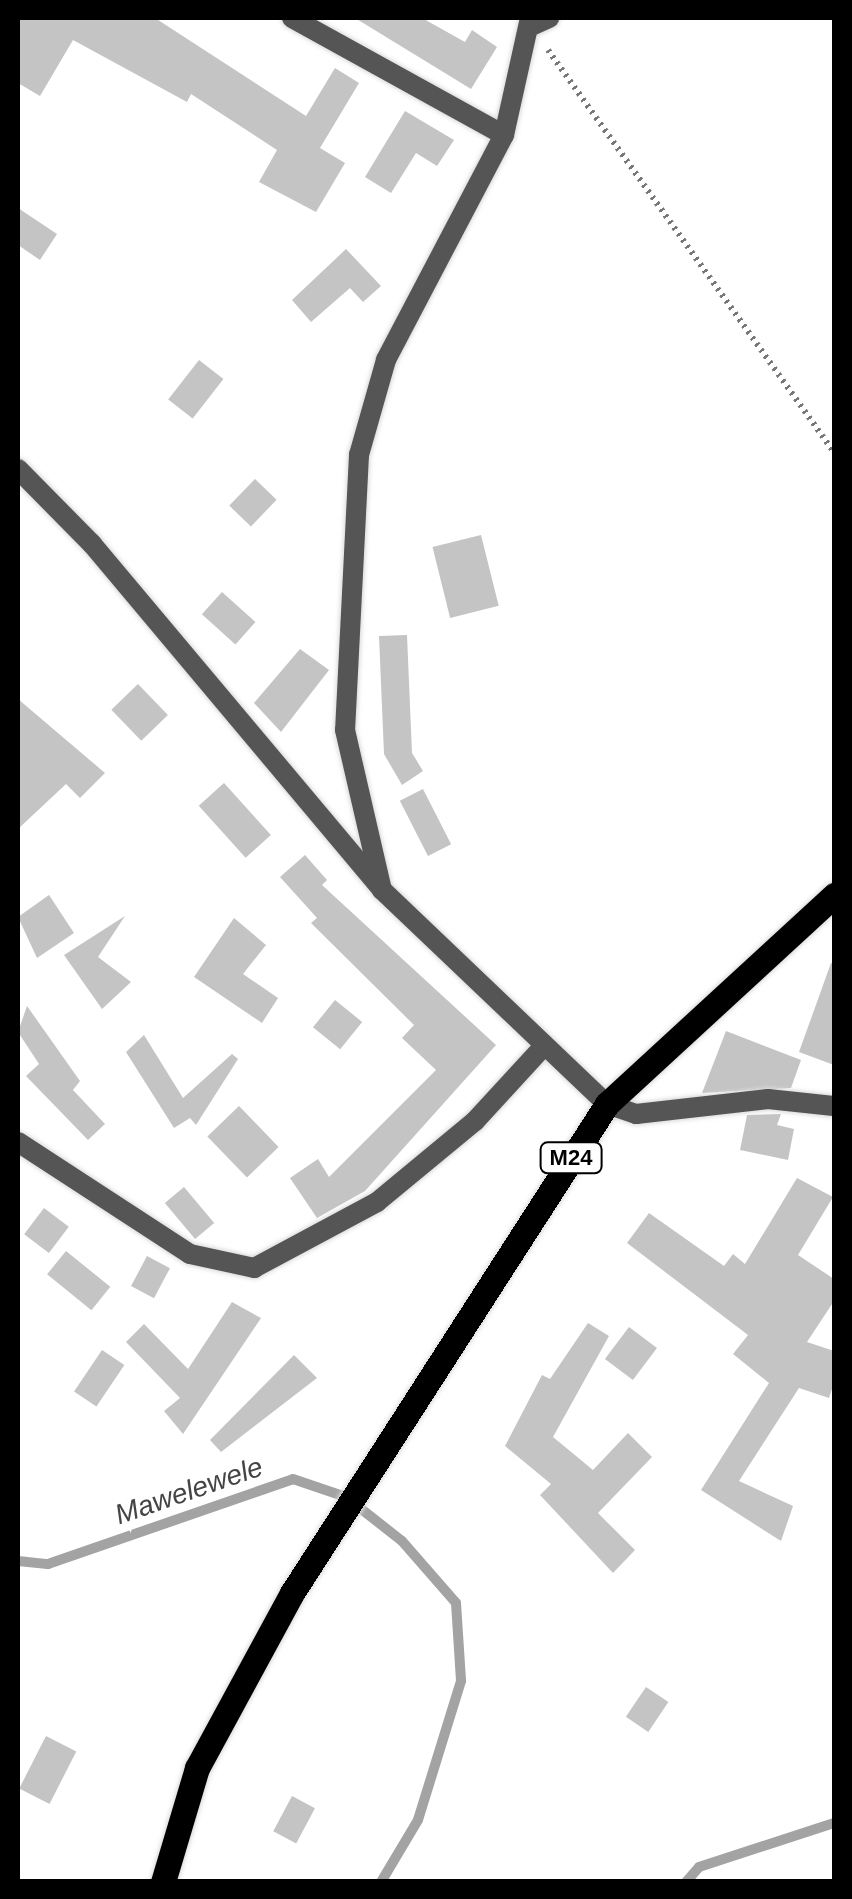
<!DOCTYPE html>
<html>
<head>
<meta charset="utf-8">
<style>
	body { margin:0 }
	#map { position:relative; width:852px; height:1899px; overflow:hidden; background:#fff; font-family:Arial,sans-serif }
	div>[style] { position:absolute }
	.stream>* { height:10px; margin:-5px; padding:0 5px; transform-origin:5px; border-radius:5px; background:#a3a3a3 }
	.building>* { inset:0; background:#c4c4c4; transform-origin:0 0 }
	.path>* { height:6px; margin-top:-3px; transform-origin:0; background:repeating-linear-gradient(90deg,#777 0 2.5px,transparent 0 7.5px) }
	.roads { filter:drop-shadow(0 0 2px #dbdbdb) drop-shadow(0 0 2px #dbdbdb) }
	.minor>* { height:20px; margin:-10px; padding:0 10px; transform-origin:10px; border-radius:10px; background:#555 }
	.tertiary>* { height:20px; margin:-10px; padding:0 10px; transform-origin:10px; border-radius:10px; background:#555 }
	.primary>* { height:25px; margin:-12.5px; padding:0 12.5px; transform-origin:12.5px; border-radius:12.5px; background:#000 }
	span { translate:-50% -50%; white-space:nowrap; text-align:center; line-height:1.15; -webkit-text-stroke:9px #fff; paint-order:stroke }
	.shield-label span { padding:2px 8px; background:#fff; border:2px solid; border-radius:8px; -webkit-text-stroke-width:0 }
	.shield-label { font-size:22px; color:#000; font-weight:700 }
	.water-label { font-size:28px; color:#444; font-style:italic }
	.frame { position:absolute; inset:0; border:20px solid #000; pointer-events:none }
</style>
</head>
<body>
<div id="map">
	<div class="stream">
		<i style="left:18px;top:1561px;width:30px;rotate:6deg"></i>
		<i style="left:48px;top:1564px;width:259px;rotate:-19.1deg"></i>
		<i style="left:293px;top:1479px;width:56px;rotate:18.8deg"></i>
		<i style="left:346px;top:1497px;width:71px;rotate:38.2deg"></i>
		<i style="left:402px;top:1541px;width:82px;rotate:48.9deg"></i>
		<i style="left:456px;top:1603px;width:78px;rotate:86.3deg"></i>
		<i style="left:461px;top:1681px;width:145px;rotate:107.2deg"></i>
		<i style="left:418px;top:1820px;width:72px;rotate:120.8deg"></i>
		<i style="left:686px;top:1882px;width:20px;rotate:-49deg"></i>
		<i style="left:699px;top:1867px;width:142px;rotate:-18.1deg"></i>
	</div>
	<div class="building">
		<i style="clip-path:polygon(18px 18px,155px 18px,306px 116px,335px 68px,359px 83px,320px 148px,345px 163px,316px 212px,259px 182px,277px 150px,191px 94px,187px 102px,73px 40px,40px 96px,18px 83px)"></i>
		<i style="clip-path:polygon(355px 18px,422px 18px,465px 42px,472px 30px,497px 47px,471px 89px)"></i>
		<i style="clip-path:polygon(405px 111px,454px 140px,437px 166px,416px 153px,391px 193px,365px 177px)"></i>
		<i style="clip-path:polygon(18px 208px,57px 234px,40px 260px,18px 245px)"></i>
		<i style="clip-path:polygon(346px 249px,381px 286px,363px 302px,350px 288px,311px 322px,292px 300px)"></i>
		<i style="left:199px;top:360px;width:31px;height:50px;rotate:38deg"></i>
		<i style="left:255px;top:479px;width:30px;height:37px;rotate:44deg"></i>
		<i style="left:481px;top:535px;width:73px;height:50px;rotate:76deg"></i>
		<i style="left:222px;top:592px;width:45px;height:30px;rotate:42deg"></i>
		<i style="clip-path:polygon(407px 635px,412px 753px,423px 771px,402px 785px,384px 754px,379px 636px)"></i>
		<i style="clip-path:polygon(300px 649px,329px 670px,281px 732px,254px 703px)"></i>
		<i style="left:138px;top:684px;width:43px;height:37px;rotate:46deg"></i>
		<i style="clip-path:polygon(18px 699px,105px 773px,80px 798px,66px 784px,18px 829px)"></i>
		<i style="left:224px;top:783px;width:70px;height:34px;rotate:48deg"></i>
		<i style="left:423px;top:789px;width:62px;height:26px;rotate:63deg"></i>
		<i style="clip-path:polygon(305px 855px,327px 880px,322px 885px,496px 1045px,365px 1191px,317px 1218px,290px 1178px,318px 1159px,329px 1177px,436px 1070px,402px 1038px,414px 1025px,311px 923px,317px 918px,280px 877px)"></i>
		<i style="clip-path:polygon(49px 895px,74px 933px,37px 958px,18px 917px)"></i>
		<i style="clip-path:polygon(125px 916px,98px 957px,131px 982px,102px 1009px,64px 955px)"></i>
		<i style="clip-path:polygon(234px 918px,266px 945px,243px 974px,278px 998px,262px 1023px,194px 977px)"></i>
		<i style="clip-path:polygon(831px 963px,834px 964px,834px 1065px,799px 1052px)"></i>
		<i style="left:335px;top:1000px;width:35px;height:35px;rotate:39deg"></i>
		<i style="clip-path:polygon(27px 1006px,80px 1081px,73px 1090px,105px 1124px,88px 1140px,26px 1076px,39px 1064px,18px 1032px)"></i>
		<i style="clip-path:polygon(726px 1031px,801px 1060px,791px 1088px,702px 1093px)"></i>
		<i style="clip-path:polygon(144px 1035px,183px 1098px,232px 1054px,238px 1059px,196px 1125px,190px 1118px,174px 1128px,126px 1052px)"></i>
		<i style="left:239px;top:1106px;width:57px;height:44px;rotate:46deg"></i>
		<i style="clip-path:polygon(781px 1114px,777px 1125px,794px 1129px,788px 1160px,740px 1150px,747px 1115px)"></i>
		<i style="clip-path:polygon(797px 1178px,833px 1197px,798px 1255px,834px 1279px,834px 1301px,807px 1342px,834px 1351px,834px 1383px,829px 1398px,799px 1388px,739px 1481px,793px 1506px,781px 1541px,701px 1490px,769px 1383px,733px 1354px,748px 1335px,627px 1243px,649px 1213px,724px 1266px,733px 1254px,745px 1264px)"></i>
		<i style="left:184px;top:1187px;width:47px;height:25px;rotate:50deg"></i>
		<i style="left:44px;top:1208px;width:31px;height:33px;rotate:37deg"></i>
		<i style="left:66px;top:1251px;width:57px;height:30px;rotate:39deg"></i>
		<i style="left:147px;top:1256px;width:26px;height:34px;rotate:28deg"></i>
		<i style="clip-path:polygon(232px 1302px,261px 1318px,183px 1434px,164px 1411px,180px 1398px,126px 1342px,144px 1324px,188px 1369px)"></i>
		<i style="clip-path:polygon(588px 1323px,609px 1336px,553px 1437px,593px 1470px,628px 1433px,652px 1457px,598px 1513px,635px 1550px,613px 1573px,540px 1495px,551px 1484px,505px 1446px,542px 1375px,550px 1379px)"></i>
		<i style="left:629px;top:1327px;width:35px;height:40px;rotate:37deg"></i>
		<i style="left:102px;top:1350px;width:27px;height:50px;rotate:34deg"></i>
		<i style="clip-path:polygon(294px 1355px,317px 1378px,221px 1452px,210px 1440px)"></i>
		<i style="left:646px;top:1687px;width:27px;height:36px;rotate:34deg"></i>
		<i style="left:46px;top:1736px;width:34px;height:59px;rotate:27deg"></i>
		<i style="left:292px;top:1796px;width:26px;height:40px;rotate:28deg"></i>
	</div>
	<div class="path">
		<i style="left:548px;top:50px;width:493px;rotate:54.6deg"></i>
	</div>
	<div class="roads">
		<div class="minor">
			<i style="left:292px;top:18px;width:242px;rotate:28.9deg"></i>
			<i style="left:531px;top:26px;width:20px;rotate:-24deg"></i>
			<i style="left:18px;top:469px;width:105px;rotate:45.4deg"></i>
			<i style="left:92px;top:544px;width:451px;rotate:50deg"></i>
			<i style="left:607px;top:1104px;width:31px;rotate:19deg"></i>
			<i style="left:636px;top:1114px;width:133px;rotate:-6.5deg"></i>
			<i style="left:768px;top:1099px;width:66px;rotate:6.1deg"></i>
			<i style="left:18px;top:1142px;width:205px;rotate:33.1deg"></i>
			<i style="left:190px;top:1254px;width:66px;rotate:12.3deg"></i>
			<i style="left:254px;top:1268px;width:140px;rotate:-28.2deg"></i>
			<i style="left:377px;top:1202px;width:127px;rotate:-39.6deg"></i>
			<i style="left:475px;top:1121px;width:100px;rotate:-47.4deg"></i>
		</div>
		<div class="tertiary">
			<i style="left:530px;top:18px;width:120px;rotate:102.5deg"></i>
			<i style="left:504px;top:135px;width:254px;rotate:117.7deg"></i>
			<i style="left:386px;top:360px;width:99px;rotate:105.9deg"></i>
			<i style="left:359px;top:455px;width:275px;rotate:92.9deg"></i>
			<i style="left:345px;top:730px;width:164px;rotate:77deg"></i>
			<i style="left:382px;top:890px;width:311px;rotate:43.6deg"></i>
		</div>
		<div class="primary">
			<i style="left:163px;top:1882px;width:119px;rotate:-73.4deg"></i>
			<i style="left:197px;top:1768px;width:199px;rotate:-61.5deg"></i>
			<i style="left:292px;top:1593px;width:582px;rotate:-57.21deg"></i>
			<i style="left:607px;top:1104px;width:309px;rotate:-42.6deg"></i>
		</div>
	</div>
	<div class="shield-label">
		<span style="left:571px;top:1158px">M24</span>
	</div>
	<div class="water-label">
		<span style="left:189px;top:1491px;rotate:-19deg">Mawelewele</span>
	</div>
	<div class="frame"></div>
</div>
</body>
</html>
